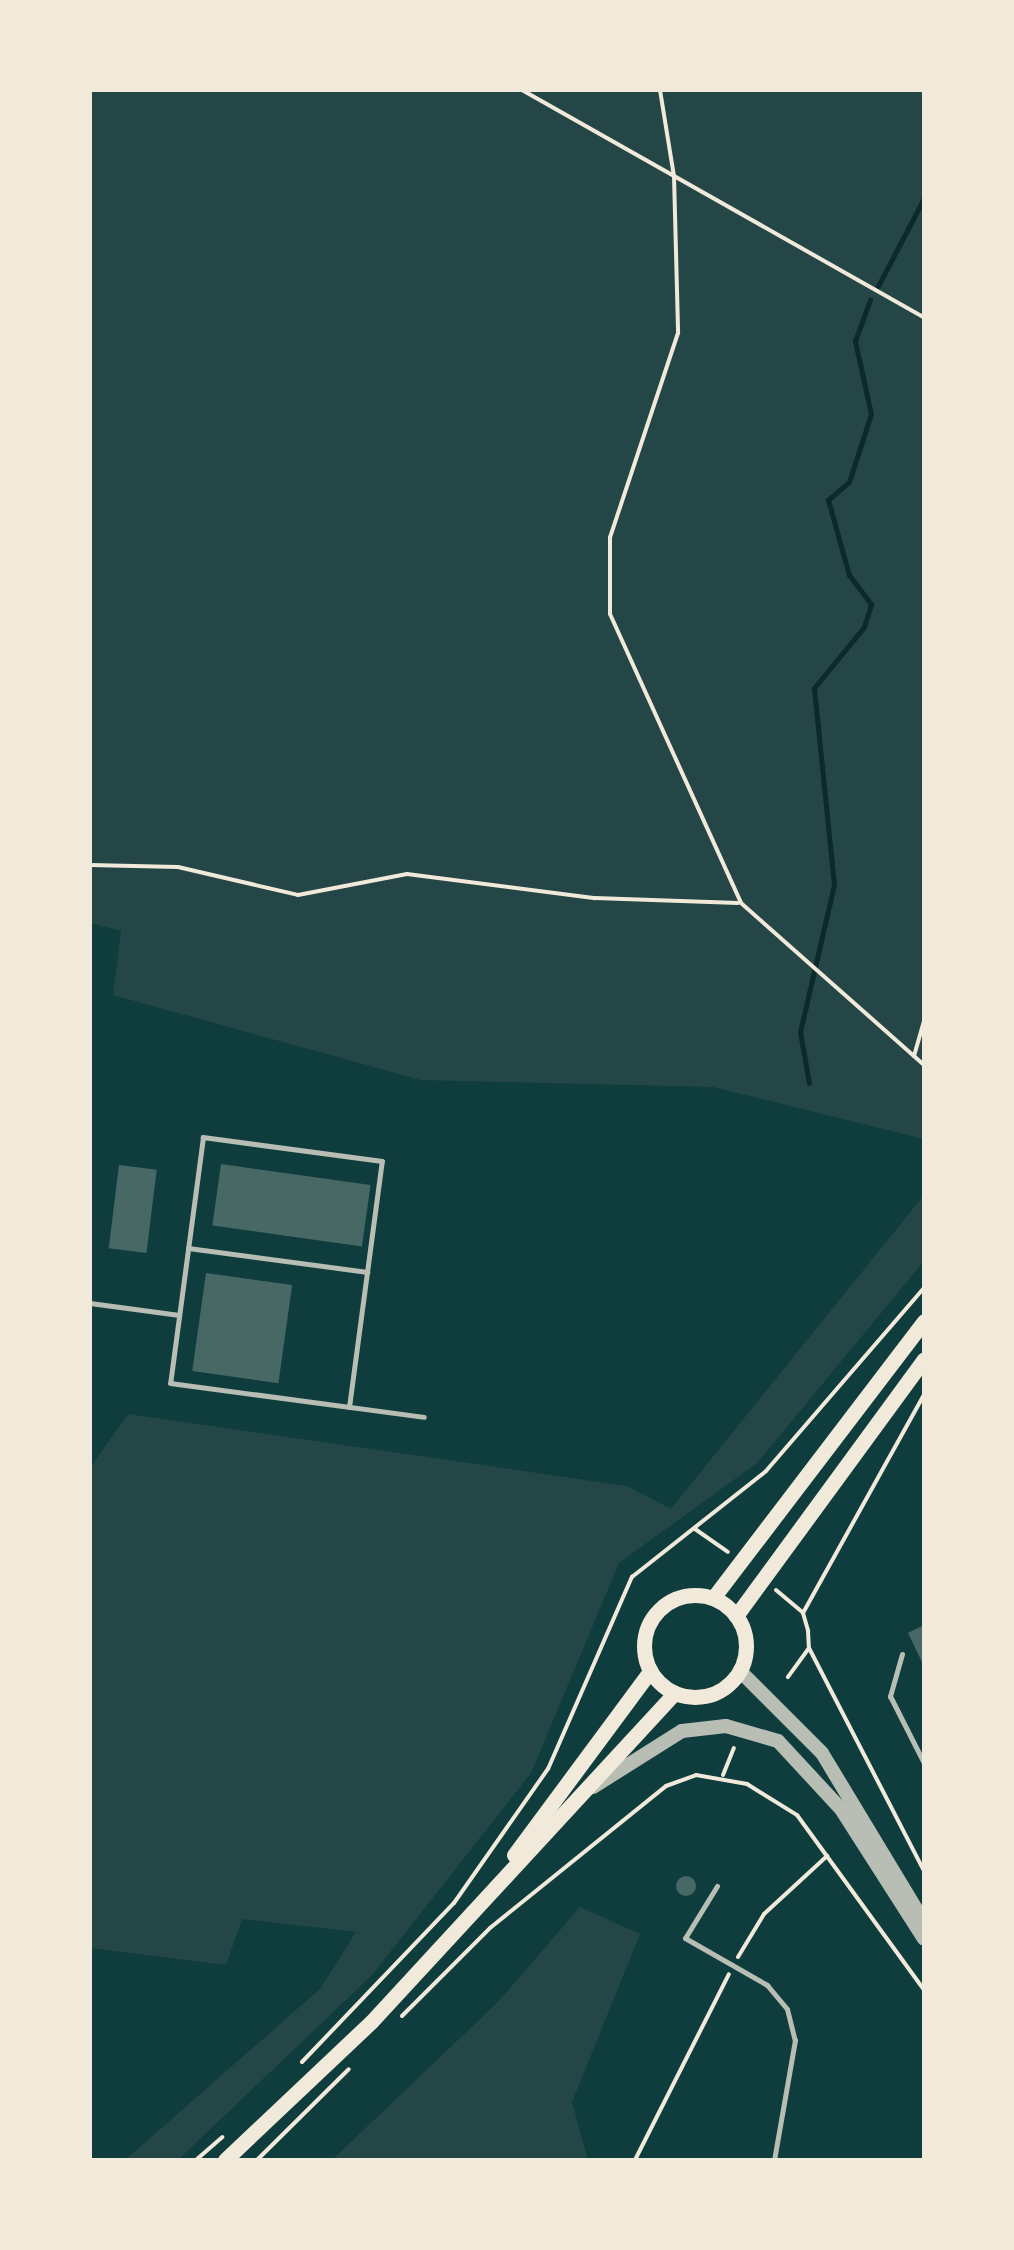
<!DOCTYPE html>
<html>
<head>
<meta charset="utf-8">
<style>
	body { margin:0 }
	#map { position:relative; width:1014px; height:2250px; overflow:hidden; background:#0f3d3e; font-family:Ubuntu,sans-serif }
	div>[style] { position:absolute }
	.green>* { inset:0; background:#244646 }
	.stream>* { height:5px; margin:-2.5px; padding:0 2.5px; transform-origin:2.5px; border-radius:2.5px; background:#0a2a2b }
	.building>* { inset:0; background:#486865; transform-origin:0 0 }
	.round { border-radius:50% }
	.path>* { height:4px; margin:-2px; padding:0 2px; transform-origin:2px; border-radius:2px; background:#f1e9da }
	.service>* { height:5px; margin:-2.5px; padding:0 2.5px; transform-origin:2.5px; border-radius:2.5px; background:#b8beb3 }
	.tertiary>* { height:14px; margin:-7px; padding:0 7px; transform-origin:7px; border-radius:7px; background:#b8beb3 }
	.secondary>* { height:15px; margin:-7.5px; padding:0 7.5px; transform-origin:7.5px; border-radius:7.5px; background:#f1e9da }
	.secondary>.ring { margin:-7.5px; padding:0; box-sizing:content-box; background:none; border:15px solid #f1e9da; border-radius:50% }
	span { translate:-50% -50%; white-space:nowrap; text-align:center; line-height:1.15; -webkit-text-stroke:8px #f1e9da; paint-order:stroke }
	.frame { position:absolute; inset:0; border:92px solid #f1e9da; pointer-events:none }
</style>
</head>
<body>
<div id="map">
	<div class="green">
		<i style="clip-path:polygon(90px 90px,924px 90px,924px 1139px,713px 1087px,421px 1080px,113px 995px,121px 931px,90px 923px)"></i>
		<i style="clip-path:polygon(924px 1195px,924px 1261px,757px 1463px,619px 1563px,531px 1773px,372px 1975px,178px 2160px,125px 2160px,320px 1989px,356px 1932px,242px 1919px,226px 1965px,90px 1948px,90px 1468px,128px 1414px,627px 1486px,671px 1509px)"></i>
		<i style="clip-path:polygon(580px 1907px,640px 1934px,572px 2102px,588px 2160px,332px 2160px,499px 2001px)"></i>
	</div>
	<div class="stream">
		<i style="left:878px;top:286px;width:99px;rotate:-62.4deg"></i>
		<i style="left:809px;top:1083px;width:52px;rotate:-100deg"></i>
		<i style="left:800px;top:1032px;width:151px;rotate:-77deg"></i>
		<i style="left:834px;top:885px;width:198px;rotate:-95.8deg"></i>
		<i style="left:814px;top:688px;width:79px;rotate:-50.7deg"></i>
		<i style="left:864px;top:627px;width:24px;rotate:-73deg"></i>
		<i style="left:871px;top:604px;width:36px;rotate:-127deg"></i>
		<i style="left:849px;top:575px;width:78px;rotate:-105.6deg"></i>
		<i style="left:828px;top:500px;width:28px;rotate:-41deg"></i>
		<i style="left:849px;top:482px;width:71px;rotate:-72.1deg"></i>
		<i style="left:871px;top:414px;width:75px;rotate:-102.4deg"></i>
		<i style="left:855px;top:341px;width:44px;rotate:-69.9deg"></i>
	</div>
	<div class="building">
		<i style="left:221px;top:1164px;width:151px;height:62px;rotate:8deg"></i>
		<i style="left:119px;top:1165px;width:38px;height:84px;rotate:7deg"></i>
		<i style="left:206px;top:1273px;width:87px;height:99px;rotate:8deg"></i>
		<i style="clip-path:polygon(924px 1625px,924px 1666px,908px 1633px)"></i>
		<i class="round" style="left:676px;top:1876px;width:20px;height:20px"></i>
	</div>
	<div class="path">
		<i style="left:522px;top:90px;width:462px;rotate:29.5deg"></i>
		<i style="left:660px;top:90px;width:87px;rotate:80.8deg"></i>
		<i style="left:674px;top:176px;width:157px;rotate:88.5deg"></i>
		<i style="left:678px;top:333px;width:215px;rotate:108.4deg"></i>
		<i style="left:610px;top:537px;width:77px;rotate:90deg"></i>
		<i style="left:610px;top:614px;width:317px;rotate:65.6deg"></i>
		<i style="left:741px;top:903px;width:244px;rotate:41.5deg"></i>
		<i style="left:90px;top:865px;width:88px;rotate:1.3deg"></i>
		<i style="left:178px;top:867px;width:123px;rotate:13.1deg"></i>
		<i style="left:298px;top:895px;width:111px;rotate:-10.9deg"></i>
		<i style="left:407px;top:874px;width:190px;rotate:7.3deg"></i>
		<i style="left:595px;top:898px;width:143px;rotate:2deg"></i>
		<i style="left:914px;top:1056px;width:36px;rotate:-74deg"></i>
		<i style="left:695px;top:1529px;width:40px;rotate:34.9deg"></i>
		<i style="left:776px;top:1590px;width:35px;rotate:40deg"></i>
		<i style="left:803px;top:1613px;width:19px;rotate:74deg"></i>
		<i style="left:808px;top:1631px;width:17px;rotate:87deg"></i>
		<i style="left:809px;top:1648px;width:36px;rotate:126deg"></i>
		<i style="left:803px;top:1613px;width:249px;rotate:-61deg"></i>
		<i style="left:809px;top:1648px;width:251px;rotate:62.7deg"></i>
		<i style="left:723px;top:1775px;width:29px;rotate:-68deg"></i>
		<i style="left:738px;top:1957px;width:50px;rotate:-58.8deg"></i>
		<i style="left:764px;top:1914px;width:86px;rotate:-42.6deg"></i>
		<i style="left:402px;top:2016px;width:124px;rotate:-45deg"></i>
		<i style="left:490px;top:1928px;width:226px;rotate:-38.9deg"></i>
		<i style="left:666px;top:1786px;width:32px;rotate:-20deg"></i>
		<i style="left:696px;top:1775px;width:52px;rotate:10deg"></i>
		<i style="left:747px;top:1784px;width:59px;rotate:31.8deg"></i>
		<i style="left:797px;top:1815px;width:216px;rotate:54deg"></i>
		<i style="left:302px;top:2062px;width:220px;rotate:-46.3deg"></i>
		<i style="left:454px;top:1903px;width:164px;rotate:-55deg"></i>
		<i style="left:548px;top:1769px;width:210px;rotate:-66.4deg"></i>
		<i style="left:632px;top:1577px;width:171px;rotate:-38.3deg"></i>
		<i style="left:766px;top:1471px;width:242px;rotate:-49.2deg"></i>
		<i style="left:196px;top:2160px;width:35px;rotate:-41deg"></i>
		<i style="left:257px;top:2160px;width:129px;rotate:-44.7deg"></i>
		<i style="left:635px;top:2160px;width:208px;rotate:-63.2deg"></i>
	</div>
	<div class="service">
		<i style="left:188px;top:1248px;width:181px;rotate:7.6deg"></i>
		<i style="left:90px;top:1303px;width:90px;rotate:7.7deg"></i>
		<i style="left:349px;top:1407px;width:248px;rotate:-82.4deg"></i>
		<i style="left:382px;top:1161px;width:181px;rotate:-172.4deg"></i>
		<i style="left:203px;top:1137px;width:248px;rotate:97.6deg"></i>
		<i style="left:170px;top:1383px;width:256px;rotate:7.6deg"></i>
		<i style="left:902px;top:1654px;width:44px;rotate:105.9deg"></i>
		<i style="left:890px;top:1696px;width:75px;rotate:63.1deg"></i>
		<i style="left:717px;top:1886px;width:61px;rotate:121.6deg"></i>
		<i style="left:685px;top:1938px;width:95px;rotate:29.8deg"></i>
		<i style="left:767px;top:1985px;width:31px;rotate:50deg"></i>
		<i style="left:787px;top:2009px;width:32px;rotate:76deg"></i>
		<i style="left:795px;top:2040px;width:122px;rotate:99.9deg"></i>
	</div>
	<div class="tertiary">
		<i style="left:740px;top:1671px;width:116px;rotate:45deg"></i>
		<i style="left:822px;top:1753px;width:197px;rotate:58.9deg"></i>
		<i style="left:593px;top:1787px;width:105px;rotate:-32.2deg"></i>
		<i style="left:682px;top:1731px;width:44px;rotate:-6.5deg"></i>
		<i style="left:726px;top:1726px;width:54px;rotate:16.1deg"></i>
		<i style="left:778px;top:1741px;width:93px;rotate:47.2deg"></i>
		<i style="left:841px;top:1809px;width:154px;rotate:57.4deg"></i>
	</div>
	<div class="secondary">
		<i class="ring" style="left:644px;top:1595px;width:87px;height:87px"></i>
		<i style="left:713px;top:1598px;width:348px;rotate:-52.7deg"></i>
		<i style="left:736px;top:1616px;width:318px;rotate:-53.8deg"></i>
		<i style="left:514px;top:1855px;width:229px;rotate:-53.5deg"></i>
		<i style="left:225px;top:2160px;width:201px;rotate:-43.4deg"></i>
		<i style="left:371px;top:2022px;width:448px;rotate:-47.3deg"></i>
	</div>
	<div class="frame"></div>
</div>
</body>
</html>
